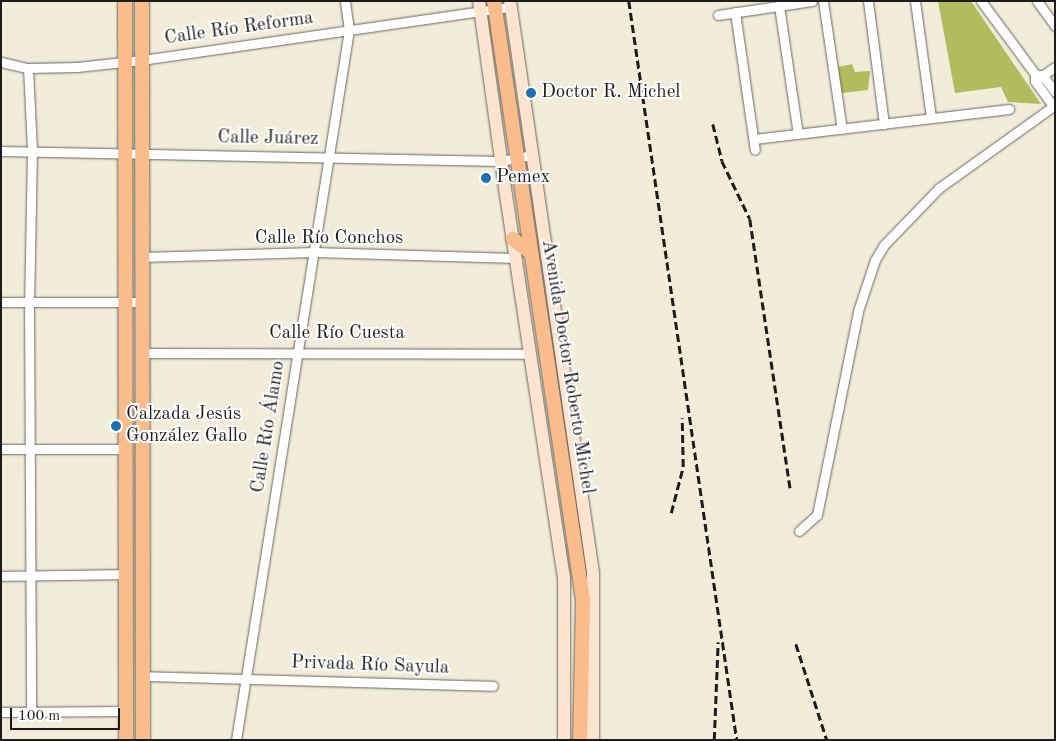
<!DOCTYPE html>
<html>
<head>
<meta charset="utf-8">
<style>
	body { margin:0 }
	#map { position:relative; width:1056px; height:741px; overflow:hidden; background:#f2edd9; font-family:"Old Standard TT",serif }
	div>[style] { position:absolute }
	.green>* { inset:0; background:#b0bc5e }
	.roads { filter:drop-shadow(0 0 1px #67655e) drop-shadow(0 0 1px #67655e) }
	.minor>* { height:9px; margin:-4.5px; padding:0 4.5px; transform-origin:4.5px; border-radius:4.5px; background:#fff }
	.secondary>* { height:12px; margin:-6px; padding:0 6px; transform-origin:6px; border-radius:6px; background:#fde4d0 }
	.primary>* { height:14px; margin:-7px; padding:0 7px; transform-origin:7px; border-radius:7px; background:#f9bc8a }
	.rail>* { height:2.5px; margin-top:-1.25px; transform-origin:0; background:repeating-linear-gradient(90deg,#1c1c1c 0 8px,transparent 0 12px) }
	.dots>* { width:14px; height:14px; translate:-50% -50%; box-sizing:border-box; border:2px solid #fff; border-radius:50% }
	span { translate:-50% -50%; white-space:nowrap; text-align:center; line-height:1.15; -webkit-text-stroke:4px #fff; paint-order:stroke }
	.street-label { font-size:19px; color:#1c1c1c }
	.poi-label { font-size:19px; color:#1c1c1c }
	.left { translate:0 -50%; text-align:left }
	.frame { position:absolute; inset:0; border:2px solid #1c1c1c; pointer-events:none }
	.scale { position:absolute; left:10px; top:708px; width:110px; height:22px; box-sizing:border-box; border:2px solid #1c1c1c; border-top:0; padding-left:6px; font-size:15px; line-height:18px; white-space:nowrap; color:#1c1c1c; -webkit-text-stroke:4px #fff; paint-order:stroke }
</style>
</head>
<body>
<div id="map">
	<div class="green">
		<i style="clip-path:polygon(938px 1px,971px 1px,1041px 104px,1008px 102px,1001px 87px,955px 93px)"></i>
		<i style="clip-path:polygon(852px 64px,855px 72px,870px 71px,868px 90px,842px 93px,838px 67px)"></i>
	</div>
	<div class="roads">
		<div class="minor">
			<i style="left:823px;top:1px;width:129px;rotate:81.6deg"></i>
			<i style="left:868px;top:1px;width:124px;rotate:82.6deg"></i>
			<i style="left:915px;top:1px;width:118px;rotate:82.2deg"></i>
			<i style="left:981px;top:1px;width:91px;rotate:53.5deg"></i>
			<i style="left:1035px;top:74px;width:7px;rotate:90deg"></i>
			<i style="left:1035px;top:81px;width:31px;rotate:54deg"></i>
			<i style="left:1037px;top:1px;width:31px;rotate:54deg"></i>
			<i style="left:779px;top:6px;width:129px;rotate:81.6deg"></i>
			<i style="left:735px;top:12px;width:139px;rotate:81.8deg"></i>
			<i style="left:718px;top:15px;width:95px;rotate:-8.5deg"></i>
			<i style="left:1px;top:62px;width:28px;rotate:13deg"></i>
			<i style="left:28px;top:68px;width:49px;rotate:-1.2deg"></i>
			<i style="left:77px;top:67px;width:65px;rotate:-6.1deg"></i>
			<i style="left:142px;top:60px;width:373px;rotate:-8.2deg"></i>
			<i style="left:28px;top:68px;width:83px;rotate:87.2deg"></i>
			<i style="left:32px;top:151px;width:151px;rotate:91.1deg"></i>
			<i style="left:29px;top:302px;width:410px;rotate:89.7deg"></i>
			<i style="left:1035px;top:74px;width:8px;rotate:14deg"></i>
			<i style="left:1043px;top:76px;width:20px;rotate:53deg"></i>
			<i style="left:1039px;top:78px;width:19px;rotate:-35deg"></i>
			<i style="left:754px;top:139px;width:257px;rotate:-6.7deg"></i>
			<i style="left:1px;top:151px;width:500px;rotate:1.15deg"></i>
			<i style="left:501px;top:161px;width:33px;rotate:-11deg"></i>
			<i style="left:142px;top:257px;width:172px;rotate:-1.7deg"></i>
			<i style="left:314px;top:252px;width:202px;rotate:1.7deg"></i>
			<i style="left:1px;top:302px;width:142px"></i>
			<i style="left:143px;top:353px;width:387px;rotate:0.1deg"></i>
			<i style="left:1px;top:449px;width:124px"></i>
			<i style="left:799px;top:531px;width:24px;rotate:-42deg"></i>
			<i style="left:817px;top:515px;width:208px;rotate:-78.6deg"></i>
			<i style="left:858px;top:311px;width:54px;rotate:-71.6deg"></i>
			<i style="left:875px;top:260px;width:17px;rotate:-59deg"></i>
			<i style="left:884px;top:245px;width:79px;rotate:-46deg"></i>
			<i style="left:939px;top:188px;width:143px;rotate:-35.6deg"></i>
			<i style="left:1px;top:576px;width:125px;rotate:-0.9deg"></i>
			<i style="left:143px;top:676px;width:350px;rotate:1.6deg"></i>
			<i style="left:1px;top:712px;width:124px;rotate:-0.5deg"></i>
			<i style="left:236px;top:740px;width:719px;rotate:-80.96deg"></i>
			<i style="left:349px;top:30px;width:29px;rotate:-98deg"></i>
		</div>
		<div class="secondary">
			<i style="left:479px;top:1px;width:196px;rotate:82.1deg"></i>
			<i style="left:506px;top:195px;width:386px;rotate:81.4deg"></i>
			<i style="left:564px;top:577px;width:163px;rotate:90deg"></i>
			<i style="left:510px;top:1px;width:578px;rotate:81.74deg"></i>
			<i style="left:593px;top:573px;width:167px;rotate:90deg"></i>
		</div>
		<div class="primary">
			<i style="left:125px;top:1px;width:739px;rotate:89.92deg"></i>
			<i style="left:142px;top:1px;width:739px;rotate:89.92deg"></i>
			<i style="left:494px;top:1px;width:606px;rotate:81.55deg"></i>
			<i style="left:583px;top:600px;width:140px;rotate:91.2deg"></i>
			<i style="left:513px;top:239px;width:23px;rotate:38deg"></i>
		</div>
	</div>
	<div class="rail">
		<i style="left:629px;top:1px;width:747px;rotate:81.69deg"></i>
		<i style="left:713px;top:124px;width:38px;rotate:76deg"></i>
		<i style="left:722px;top:161px;width:64px;rotate:64.2deg"></i>
		<i style="left:750px;top:219px;width:272px;rotate:81.5deg"></i>
		<i style="left:671px;top:513px;width:48px;rotate:-75.4deg"></i>
		<i style="left:683px;top:467px;width:49px;rotate:-91.2deg"></i>
		<i style="left:796px;top:644px;width:101px;rotate:72.1deg"></i>
		<i style="left:714px;top:740px;width:98px;rotate:-87.7deg"></i>
	</div>
	<div class="dots">
		<i style="left:531px;top:93px;background:#1f6fb2"></i>
		<i style="left:486px;top:178px;background:#1f6fb2"></i>
		<i style="left:116px;top:426px;background:#1f6fb2"></i>
	</div>
	<div class="street-label">
		<span style="left:239px;top:29px;rotate:-8deg">Calle Río Reforma</span>
		<span style="left:268px;top:139px;rotate:1deg">Calle Juárez</span>
		<span style="left:329px;top:239px">Calle Río Conchos</span>
		<span style="left:337px;top:334px">Calle Río Cuesta</span>
		<span style="left:567px;top:367px;rotate:81deg">Avenida Doctor Roberto Michel</span>
		<span style="left:269px;top:427px;rotate:-81deg">Calle Río Álamo</span>
		<span style="left:370px;top:666px;rotate:2deg">Privada Río Sayula</span>
	</div>
	<div class="poi-label">
		<span class="left" style="left:541px;top:93px">Doctor R. Michel</span>
		<span class="left" style="left:496px;top:178px">Pemex</span>
		<span class="left" style="left:126px;top:426px">Calzada Jesús<br>González Gallo</span>
	</div>
	<div class="frame"></div>
	<div class="scale">100 m</div>
</div>
</body>
</html>
